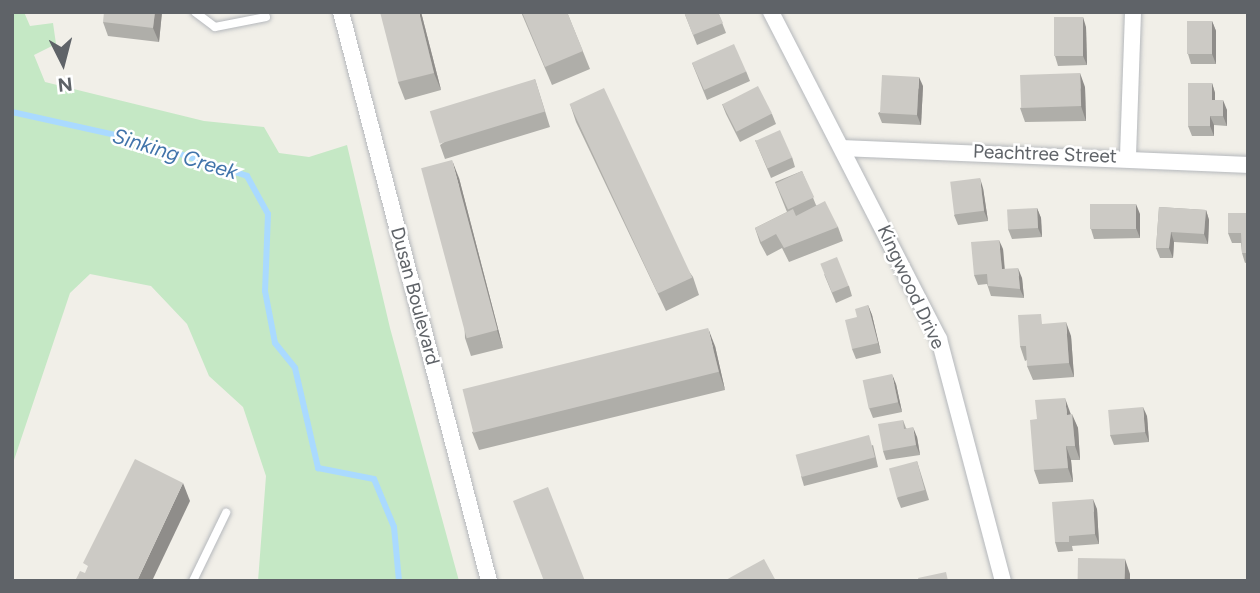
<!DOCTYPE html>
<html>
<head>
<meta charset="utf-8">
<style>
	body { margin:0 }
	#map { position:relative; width:1260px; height:593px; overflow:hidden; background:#f1efe8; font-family:Figtree,sans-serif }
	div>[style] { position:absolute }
	.green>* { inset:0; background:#c5e8c5 }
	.stream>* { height:6px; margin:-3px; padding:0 3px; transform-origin:3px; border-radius:3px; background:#aadaff }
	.roads { filter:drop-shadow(0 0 2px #b5b8bc) drop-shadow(0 0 2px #b5b8bc) }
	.service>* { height:8px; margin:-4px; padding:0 4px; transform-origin:4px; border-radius:4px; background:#fff }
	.minor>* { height:16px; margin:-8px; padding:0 8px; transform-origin:8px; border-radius:8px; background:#fff }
	.wall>* { inset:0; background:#afaea9 }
	.shaded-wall>* { inset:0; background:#8f8d8a }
	.building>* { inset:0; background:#cccac5; transform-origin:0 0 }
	span { translate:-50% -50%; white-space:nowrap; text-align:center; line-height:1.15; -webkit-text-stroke:5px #fff; paint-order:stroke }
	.street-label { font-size:19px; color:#5f6368 }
	.water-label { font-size:21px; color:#4174aa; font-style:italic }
	.frame { position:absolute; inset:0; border:14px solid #5f6368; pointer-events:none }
	.north { position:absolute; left:28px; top:28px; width:70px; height:70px; -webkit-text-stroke:5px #fff; paint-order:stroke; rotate:174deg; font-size:19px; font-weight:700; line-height:28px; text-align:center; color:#5f6368 }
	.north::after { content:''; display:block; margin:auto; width:24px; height:32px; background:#5f6368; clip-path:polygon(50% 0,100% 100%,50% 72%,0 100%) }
</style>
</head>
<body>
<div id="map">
	<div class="green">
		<i style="clip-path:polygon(12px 12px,24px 12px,30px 26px,53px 23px,56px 44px,34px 55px,45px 82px,204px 121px,264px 127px,279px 153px,309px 157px,347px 145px,390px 328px,459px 581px,258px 581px,266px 476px,243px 407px,209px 376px,187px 324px,151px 286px,90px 274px,70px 293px,12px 466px)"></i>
	</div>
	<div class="stream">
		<i style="left:12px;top:112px;width:125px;rotate:12.5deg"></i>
		<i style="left:134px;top:139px;width:119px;rotate:18.1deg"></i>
		<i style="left:247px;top:176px;width:43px;rotate:61.1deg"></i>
		<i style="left:268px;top:214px;width:77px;rotate:92.2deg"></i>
		<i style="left:265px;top:291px;width:53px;rotate:79.1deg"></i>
		<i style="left:275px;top:343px;width:32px;rotate:51deg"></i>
		<i style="left:295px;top:368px;width:103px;rotate:77deg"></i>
		<i style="left:318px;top:468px;width:57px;rotate:11.1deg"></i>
		<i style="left:374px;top:479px;width:52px;rotate:67.4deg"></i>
		<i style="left:394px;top:527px;width:54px;rotate:84.7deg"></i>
	</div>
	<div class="roads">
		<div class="service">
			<i style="left:195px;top:12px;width:25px;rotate:37deg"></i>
			<i style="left:215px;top:27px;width:52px;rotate:-11.1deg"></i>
			<i style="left:193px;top:581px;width:76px;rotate:-64.1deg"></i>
		</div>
		<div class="minor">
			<i style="left:341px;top:12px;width:588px;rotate:75.42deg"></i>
			<i style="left:771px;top:12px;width:368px;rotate:62.8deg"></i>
			<i style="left:939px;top:339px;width:250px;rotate:75.2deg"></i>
			<i style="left:843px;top:148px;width:405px;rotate:2.4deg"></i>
			<i style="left:1128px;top:156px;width:144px;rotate:-88deg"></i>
		</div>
	</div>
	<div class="wall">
		<i style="clip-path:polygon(162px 12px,159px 42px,108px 36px,103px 22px)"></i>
		<i style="clip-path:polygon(421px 12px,441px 90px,405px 100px,398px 82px)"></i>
		<i style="clip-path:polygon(521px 12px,567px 12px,590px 69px,552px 85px)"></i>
		<i style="clip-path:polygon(684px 12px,718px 12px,726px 33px,697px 45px)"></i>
		<i style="clip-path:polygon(1212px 21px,1216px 31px,1216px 64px,1191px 64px,1188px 54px)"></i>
		<i style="clip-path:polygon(1086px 27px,1087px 65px,1058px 66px,1055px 56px)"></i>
		<i style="clip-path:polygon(692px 63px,746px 71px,750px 81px,707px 100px)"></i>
		<i style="clip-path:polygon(535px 79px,550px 127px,445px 159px,440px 145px)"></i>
		<i style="clip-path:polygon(1212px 83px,1215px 93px,1215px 100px,1227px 110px,1227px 126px,1214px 125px,1214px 136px,1192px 136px,1188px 126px)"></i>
		<i style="clip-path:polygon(923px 86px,921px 125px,882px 123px,878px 113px)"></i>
		<i style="clip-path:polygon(1085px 87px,1086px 121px,1025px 122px,1020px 108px)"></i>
		<i style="clip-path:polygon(570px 104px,693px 277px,699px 295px,666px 311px,576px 122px)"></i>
		<i style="clip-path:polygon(722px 104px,772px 114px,776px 124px,740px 142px,726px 114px)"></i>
		<i style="clip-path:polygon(755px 140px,792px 157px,795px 167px,771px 178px)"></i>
		<i style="clip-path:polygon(802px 171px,816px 205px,838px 227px,843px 241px,789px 262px,782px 248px,767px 256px,760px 243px,755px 228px,787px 212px,775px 182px)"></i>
		<i style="clip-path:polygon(459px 178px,503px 348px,471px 356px,465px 338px)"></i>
		<i style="clip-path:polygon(983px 188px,988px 221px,958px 225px,954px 215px)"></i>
		<i style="clip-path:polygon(1159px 207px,1206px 210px,1209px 220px,1208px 244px,1174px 242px,1173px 258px,1160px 258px,1156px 248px)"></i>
		<i style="clip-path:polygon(1037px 208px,1041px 218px,1042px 237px,1012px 239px,1008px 229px)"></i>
		<i style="clip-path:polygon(1248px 213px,1248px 262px,1245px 263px,1242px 253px,1241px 243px,1232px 243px,1228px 233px)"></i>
		<i style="clip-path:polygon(1140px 214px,1140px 238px,1094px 239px,1091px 229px)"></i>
		<i style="clip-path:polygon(1003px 249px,1005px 269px,1022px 278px,1024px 298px,991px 296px,987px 284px,978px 285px,974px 275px)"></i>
		<i style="clip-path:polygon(824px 274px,849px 286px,852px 296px,836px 303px)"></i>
		<i style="clip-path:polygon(868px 305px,872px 315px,881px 353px,856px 359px,852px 349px,857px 317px)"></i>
		<i style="clip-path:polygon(1045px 324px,1071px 336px,1074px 377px,1033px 380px,1027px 366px,1027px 360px,1025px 361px,1020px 346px)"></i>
		<i style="clip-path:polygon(715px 346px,725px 390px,479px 450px,472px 432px)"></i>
		<i style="clip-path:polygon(896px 384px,902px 412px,873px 418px,869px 408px)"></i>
		<i style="clip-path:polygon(1070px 412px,1078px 428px,1080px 460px,1071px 460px,1073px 482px,1039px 484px,1034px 470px,1037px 419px)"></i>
		<i style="clip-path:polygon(1147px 416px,1149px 442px,1114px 445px,1110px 435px)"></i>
		<i style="clip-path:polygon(903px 420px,906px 428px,917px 437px,920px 455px,886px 460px,883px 451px)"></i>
		<i style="clip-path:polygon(873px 445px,878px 467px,804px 486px,801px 476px)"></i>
		<i style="clip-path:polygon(917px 461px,929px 500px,901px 508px,897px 498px)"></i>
		<i style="clip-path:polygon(1097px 509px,1099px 544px,1072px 546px,1073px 551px,1058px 552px,1055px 542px)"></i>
	</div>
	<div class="shaded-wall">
		<i style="clip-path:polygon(155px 12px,162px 12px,159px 42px,153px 28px)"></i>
		<i style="clip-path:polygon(419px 12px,421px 12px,441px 90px,434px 73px)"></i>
		<i style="clip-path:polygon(1083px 17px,1086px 27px,1087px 65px,1083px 56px)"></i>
		<i style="clip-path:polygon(1212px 21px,1216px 31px,1216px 64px,1212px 54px)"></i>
		<i style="clip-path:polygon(1080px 73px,1085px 87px,1086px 121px,1081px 106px)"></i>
		<i style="clip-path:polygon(919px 77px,923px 86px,921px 125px,917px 115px)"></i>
		<i style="clip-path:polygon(1212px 83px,1215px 93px,1215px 110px,1212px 100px)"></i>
		<i style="clip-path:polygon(1223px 100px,1227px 110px,1227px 126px,1223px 116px)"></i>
		<i style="clip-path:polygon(1210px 116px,1214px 125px,1214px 136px,1210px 126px)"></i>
		<i style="clip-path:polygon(452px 160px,459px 178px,503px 348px,497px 330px)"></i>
		<i style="clip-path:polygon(980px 178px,983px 188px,988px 221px,984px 211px)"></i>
		<i style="clip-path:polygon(1136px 204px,1140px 214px,1140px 238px,1136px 228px)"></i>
		<i style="clip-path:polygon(1037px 208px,1041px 218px,1042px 237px,1038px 228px)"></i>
		<i style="clip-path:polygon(1206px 210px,1209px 220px,1208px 244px,1204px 234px)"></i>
		<i style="clip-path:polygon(1171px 232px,1174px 242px,1173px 258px,1169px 248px)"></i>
		<i style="clip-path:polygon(999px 240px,1003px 249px,1005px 279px,1002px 269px)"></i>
		<i style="clip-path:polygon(1018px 268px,1022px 278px,1024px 298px,1020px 289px)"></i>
		<i style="clip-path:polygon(868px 305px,872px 315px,881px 353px,878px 343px)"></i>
		<i style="clip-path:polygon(1066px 322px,1071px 336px,1074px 377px,1069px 363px)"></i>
		<i style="clip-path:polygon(708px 328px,715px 346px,725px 390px,719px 372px)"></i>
		<i style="clip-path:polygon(892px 374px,896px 384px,902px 412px,898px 402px)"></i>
		<i style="clip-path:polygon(1065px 398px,1070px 412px,1072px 429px,1067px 415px)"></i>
		<i style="clip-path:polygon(1143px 407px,1147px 416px,1149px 442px,1145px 432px)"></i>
		<i style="clip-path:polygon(1072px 414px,1078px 428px,1080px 460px,1075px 446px)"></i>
		<i style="clip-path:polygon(913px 427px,917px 437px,920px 455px,916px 445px)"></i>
		<i style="clip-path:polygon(1066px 446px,1071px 460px,1073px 482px,1068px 468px)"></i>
		<i style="clip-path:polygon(183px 483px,190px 501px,152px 581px,137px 581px)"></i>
		<i style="clip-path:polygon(1093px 499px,1097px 509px,1099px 544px,1095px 534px)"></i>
		<i style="clip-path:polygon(1125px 559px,1130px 574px,1130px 581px,1124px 581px)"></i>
	</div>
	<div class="building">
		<i style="clip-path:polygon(104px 12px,155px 12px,153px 28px,103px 22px)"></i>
		<i style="clip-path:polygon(380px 12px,419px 12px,434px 73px,398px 82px)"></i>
		<i style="clip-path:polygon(522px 12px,567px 12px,583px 51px,545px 67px)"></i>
		<i style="clip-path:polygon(684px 12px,718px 12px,723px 23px,693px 35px)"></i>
		<i style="left:1083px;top:17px;width:39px;height:29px;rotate:90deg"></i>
		<i style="left:1212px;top:21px;width:33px;height:25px;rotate:90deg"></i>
		<i style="left:734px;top:44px;width:30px;height:46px;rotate:66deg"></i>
		<i style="left:1080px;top:73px;width:33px;height:60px;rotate:88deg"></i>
		<i style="left:882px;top:75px;width:37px;height:38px;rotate:3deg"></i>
		<i style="left:535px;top:79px;width:34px;height:110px;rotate:73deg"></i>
		<i style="clip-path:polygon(1188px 83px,1212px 83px,1212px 100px,1223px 100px,1223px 116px,1210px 116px,1210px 126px,1188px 126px)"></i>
		<i style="left:758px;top:86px;width:31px;height:40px;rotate:63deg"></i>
		<i style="left:604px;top:88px;width:209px;height:38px;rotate:65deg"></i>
		<i style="left:780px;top:130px;width:30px;height:27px;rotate:66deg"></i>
		<i style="left:452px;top:160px;width:176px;height:32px;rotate:75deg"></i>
		<i style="left:802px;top:171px;width:29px;height:29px;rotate:65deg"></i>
		<i style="left:980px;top:178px;width:33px;height:30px;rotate:83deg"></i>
		<i style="clip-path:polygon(825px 201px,838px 227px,784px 248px,776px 234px,761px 242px,755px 228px,793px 209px,796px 216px)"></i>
		<i style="left:1090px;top:204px;width:46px;height:25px"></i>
		<i style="clip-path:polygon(1159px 207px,1206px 210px,1204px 234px,1171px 232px,1169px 248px,1156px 248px)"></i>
		<i style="left:1037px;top:208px;width:20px;height:30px;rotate:87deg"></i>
		<i style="clip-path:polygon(1228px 213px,1248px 213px,1248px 253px,1242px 253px,1241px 233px,1228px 233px)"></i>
		<i style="clip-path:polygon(999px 240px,1002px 269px,1018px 268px,1020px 289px,988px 286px,987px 274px,974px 275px,971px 242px)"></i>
		<i style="left:837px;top:257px;width:31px;height:18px;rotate:68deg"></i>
		<i style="clip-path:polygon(868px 305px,878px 343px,852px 349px,845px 320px,857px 317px,855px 309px)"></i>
		<i style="clip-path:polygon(1041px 314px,1042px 324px,1066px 322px,1069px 363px,1027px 366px,1026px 346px,1020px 346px,1018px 315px)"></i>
		<i style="left:708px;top:328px;width:45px;height:253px;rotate:76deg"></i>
		<i style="left:892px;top:374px;width:29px;height:30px;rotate:78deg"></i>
		<i style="clip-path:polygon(1065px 398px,1067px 415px,1072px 414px,1075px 446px,1066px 446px,1068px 468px,1034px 470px,1030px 420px,1037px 419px,1035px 400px)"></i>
		<i style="left:1143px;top:407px;width:25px;height:35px;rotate:85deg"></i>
		<i style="clip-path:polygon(903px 420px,904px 429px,913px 427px,916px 445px,883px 451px,878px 424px)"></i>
		<i style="left:869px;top:435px;width:23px;height:76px;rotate:75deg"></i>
		<i style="clip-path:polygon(135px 459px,183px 483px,137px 581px,75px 581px,80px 571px,85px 573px,88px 566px,83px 563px)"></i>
		<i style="left:917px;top:461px;width:30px;height:29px;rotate:75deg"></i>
		<i style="clip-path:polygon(548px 487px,585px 581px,544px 581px,513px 501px)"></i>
		<i style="clip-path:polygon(1093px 499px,1095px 534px,1069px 536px,1069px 542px,1055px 542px,1052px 502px)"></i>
		<i style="left:1078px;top:558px;width:47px;height:23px;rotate:1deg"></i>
		<i style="clip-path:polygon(764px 559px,776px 581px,724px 581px)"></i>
		<i style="clip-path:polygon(946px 572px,948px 581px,919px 581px,918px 578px)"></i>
	</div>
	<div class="street-label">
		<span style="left:1045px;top:154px;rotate:2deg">Peachtree Street</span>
		<span style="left:911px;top:287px;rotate:65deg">Kingwood Drive</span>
		<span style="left:415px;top:296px;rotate:75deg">Dusan Boulevard</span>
	</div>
	<div class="water-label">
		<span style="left:175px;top:154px;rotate:17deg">Sinking Creek</span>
	</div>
	<div class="frame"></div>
	<div class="north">N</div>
</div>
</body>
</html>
